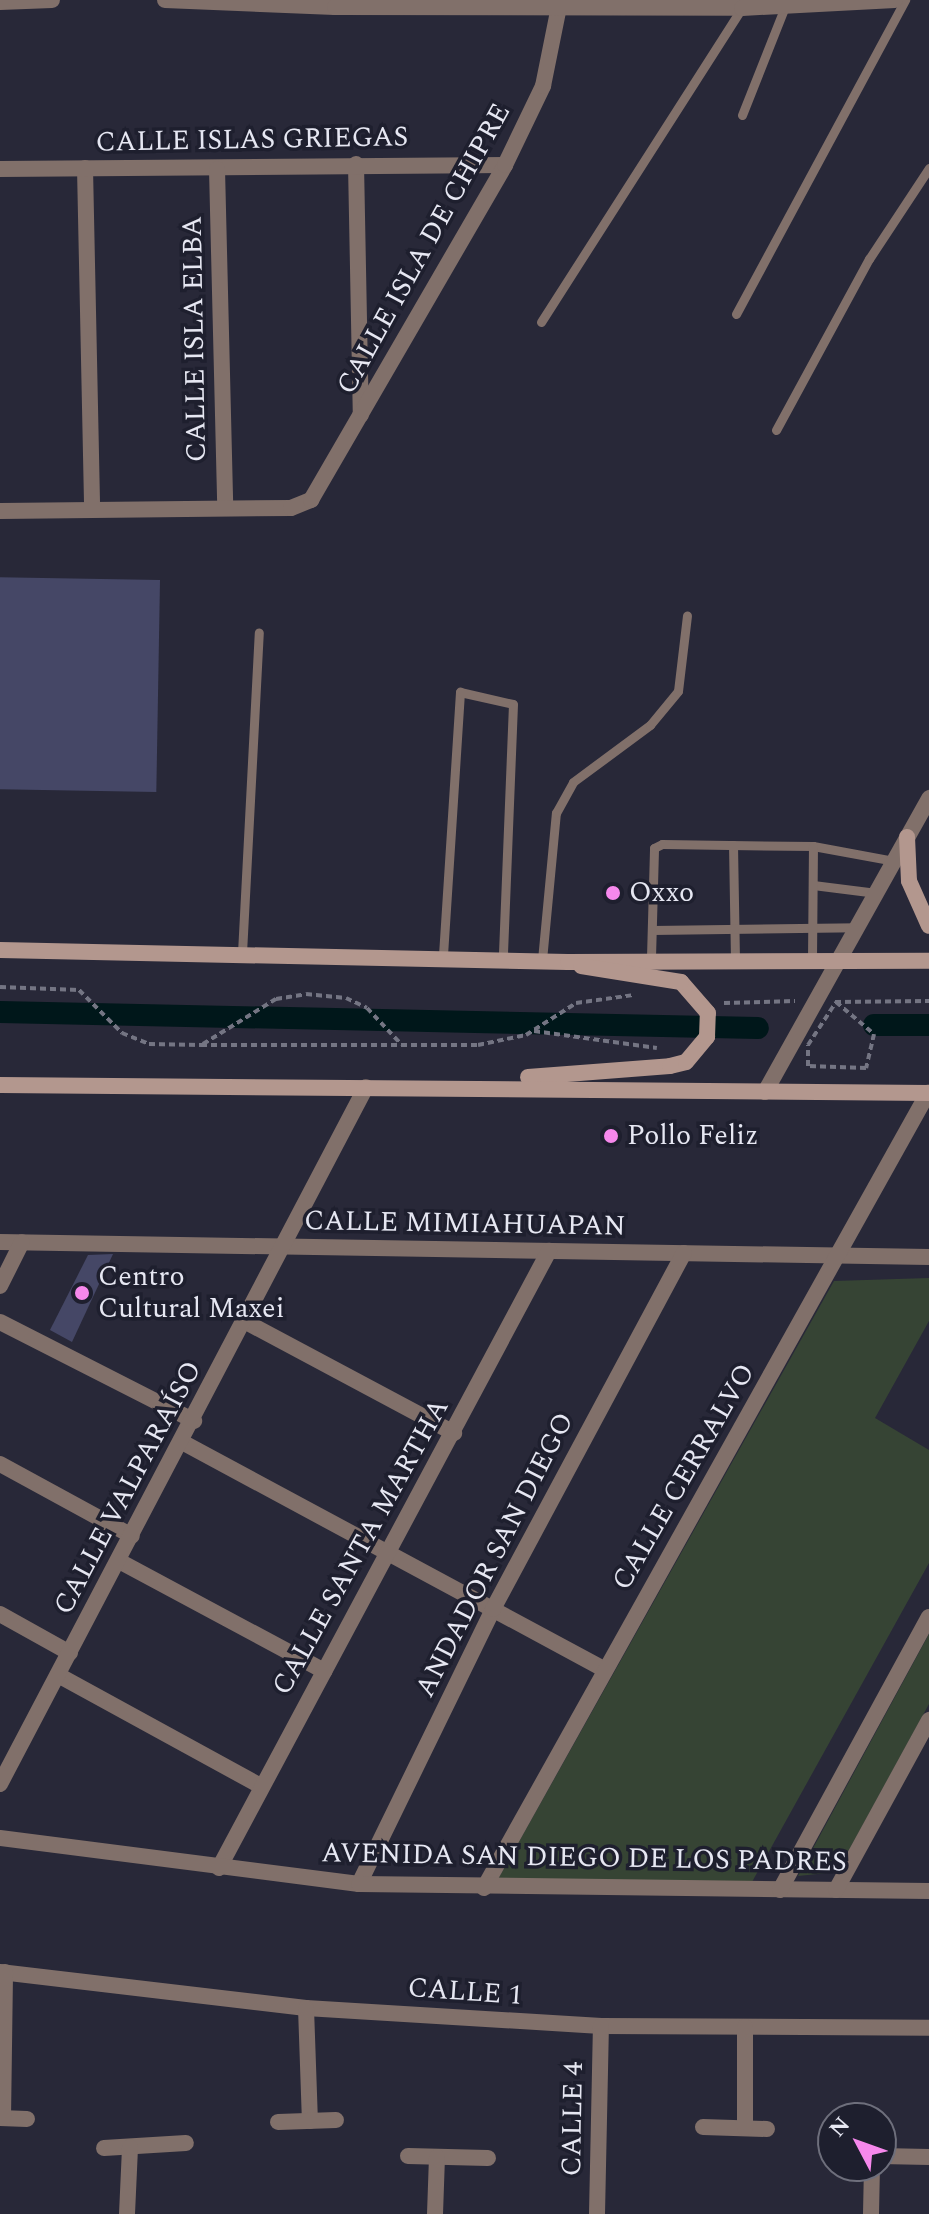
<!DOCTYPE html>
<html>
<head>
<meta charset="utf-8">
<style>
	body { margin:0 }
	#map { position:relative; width:929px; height:2214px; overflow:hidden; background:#282838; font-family:Spectral,serif }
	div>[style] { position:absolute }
	.green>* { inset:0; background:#364434 }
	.canal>* { height:22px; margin:-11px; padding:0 11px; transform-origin:11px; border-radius:11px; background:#00171a }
	.building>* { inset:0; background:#454766; transform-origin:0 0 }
	.path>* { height:4px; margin-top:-2px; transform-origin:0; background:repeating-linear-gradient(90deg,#747583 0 6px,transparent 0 10px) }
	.service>* { height:9px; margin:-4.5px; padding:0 4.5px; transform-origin:4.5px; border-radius:4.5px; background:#81706a }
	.minor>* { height:16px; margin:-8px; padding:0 8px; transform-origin:8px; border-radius:8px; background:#81706a }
	.tertiary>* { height:16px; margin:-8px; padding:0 8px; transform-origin:8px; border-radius:8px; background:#81706a }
	.secondary>* { height:16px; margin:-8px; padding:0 8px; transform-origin:8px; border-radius:8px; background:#b3978e }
	.dots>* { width:22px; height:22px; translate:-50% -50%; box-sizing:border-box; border:4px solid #1e1f2e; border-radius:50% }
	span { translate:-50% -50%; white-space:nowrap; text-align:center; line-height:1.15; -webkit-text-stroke:7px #1e1f2e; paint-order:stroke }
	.street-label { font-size:28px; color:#e6e7f2 }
	.poi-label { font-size:28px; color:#e6e7f2 }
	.left { translate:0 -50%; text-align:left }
	.north { position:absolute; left:817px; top:2102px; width:80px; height:80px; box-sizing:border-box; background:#1e1f2e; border:2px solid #6e6f7c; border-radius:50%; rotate:311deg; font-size:22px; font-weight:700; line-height:32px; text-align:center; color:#e6e7f2 }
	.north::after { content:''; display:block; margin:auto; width:28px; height:36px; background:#f688ec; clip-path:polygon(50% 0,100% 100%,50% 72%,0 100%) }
</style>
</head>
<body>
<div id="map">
	<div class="green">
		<i style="clip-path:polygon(929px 1278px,929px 1321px,875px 1418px,929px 1450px,929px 1563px,752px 1882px,498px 1879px,834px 1281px)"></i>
		<i style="clip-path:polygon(929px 1634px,929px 1704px,837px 1872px,798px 1876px)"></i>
	</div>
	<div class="canal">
		<i style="left:0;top:1012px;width:758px;rotate:1.21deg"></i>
		<i style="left:874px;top:1025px;width:55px"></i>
	</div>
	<div class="building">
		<i style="left:160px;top:580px;width:212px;height:160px;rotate:91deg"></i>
		<i style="clip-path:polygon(113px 1254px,72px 1342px,50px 1330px,88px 1255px)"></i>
	</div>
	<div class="path">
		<i style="left:0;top:987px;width:79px;rotate:2.2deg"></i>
		<i style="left:79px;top:990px;width:61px;rotate:45deg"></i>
		<i style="left:122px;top:1033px;width:29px;rotate:22deg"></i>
		<i style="left:149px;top:1044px;width:52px;rotate:1.1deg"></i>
		<i style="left:201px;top:1045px;width:277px"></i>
		<i style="left:478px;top:1045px;width:49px;rotate:-11.8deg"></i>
		<i style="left:526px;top:1035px;width:59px;rotate:-32.6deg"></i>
		<i style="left:576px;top:1003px;width:59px;rotate:-7.9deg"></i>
		<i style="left:835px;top:1002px;width:94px;rotate:-0.6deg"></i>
		<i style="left:836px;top:1002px;width:50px;rotate:40.1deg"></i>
		<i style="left:874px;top:1034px;width:35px;rotate:103deg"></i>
		<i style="left:866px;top:1068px;width:58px;rotate:-178deg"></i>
		<i style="left:808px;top:1066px;width:21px;rotate:-90deg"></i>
		<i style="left:808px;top:1045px;width:51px;rotate:-56.9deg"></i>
		<i style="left:724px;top:1003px;width:71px;rotate:-1.6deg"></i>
		<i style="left:534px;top:1031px;width:124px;rotate:7.9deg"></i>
		<i style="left:203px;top:1044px;width:86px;rotate:-31.7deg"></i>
		<i style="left:276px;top:999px;width:30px;rotate:-9deg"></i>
		<i style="left:306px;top:994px;width:40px;rotate:5.7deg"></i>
		<i style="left:346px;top:998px;width:23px;rotate:25deg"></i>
		<i style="left:367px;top:1008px;width:50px;rotate:46.6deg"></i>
	</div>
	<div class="service">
		<i style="left:742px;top:115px;width:119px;rotate:-68.4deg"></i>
		<i style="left:736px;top:314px;width:357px;rotate:-61.7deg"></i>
		<i style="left:541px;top:322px;width:373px;rotate:-57.4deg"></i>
		<i style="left:776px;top:430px;width:195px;rotate:-61.5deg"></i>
		<i style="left:869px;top:259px;width:109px;rotate:-56.6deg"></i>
		<i style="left:733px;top:845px;width:113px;rotate:89deg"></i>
		<i style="left:813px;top:885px;width:64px;rotate:7.2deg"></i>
		<i style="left:652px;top:930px;width:205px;rotate:-0.8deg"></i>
		<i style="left:242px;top:953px;width:321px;rotate:-87deg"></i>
		<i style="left:443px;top:955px;width:264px;rotate:-86.3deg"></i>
		<i style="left:460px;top:692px;width:54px;rotate:12.8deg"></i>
		<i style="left:513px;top:704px;width:253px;rotate:92.3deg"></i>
		<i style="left:651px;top:957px;width:109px;rotate:-88.4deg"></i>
		<i style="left:654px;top:848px;width:9px;rotate:-27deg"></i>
		<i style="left:662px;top:844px;width:151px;rotate:0.8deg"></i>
		<i style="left:813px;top:846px;width:82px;rotate:10.5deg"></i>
		<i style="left:812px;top:959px;width:113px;rotate:-89.5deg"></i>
		<i style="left:542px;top:960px;width:148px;rotate:-84.6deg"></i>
		<i style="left:556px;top:813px;width:35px;rotate:-61deg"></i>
		<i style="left:573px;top:782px;width:96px;rotate:-36.5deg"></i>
		<i style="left:650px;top:725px;width:44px;rotate:-50.5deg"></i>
		<i style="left:678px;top:691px;width:76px;rotate:-83.2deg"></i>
	</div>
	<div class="minor">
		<i style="left:356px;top:164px;width:251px;rotate:88.9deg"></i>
		<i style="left:85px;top:168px;width:340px;rotate:88.8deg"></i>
		<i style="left:0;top:169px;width:505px;rotate:-0.45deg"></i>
		<i style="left:217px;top:169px;width:338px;rotate:88.6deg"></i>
		<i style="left:0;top:511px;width:291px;rotate:-0.6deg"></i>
		<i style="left:291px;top:508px;width:22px;rotate:-22deg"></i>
		<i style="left:311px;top:500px;width:387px;rotate:-59.9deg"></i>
		<i style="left:505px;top:165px;width:88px;rotate:-64.3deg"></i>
		<i style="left:543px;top:86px;width:81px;rotate:-78.6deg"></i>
		<i style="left:0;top:1242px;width:929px;rotate:0.93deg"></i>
		<i style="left:0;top:1286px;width:49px;rotate:-63.4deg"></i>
		<i style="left:0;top:1322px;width:218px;rotate:27deg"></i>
		<i style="left:246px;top:1322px;width:236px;rotate:28.1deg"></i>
		<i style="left:182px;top:1442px;width:479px;rotate:28.3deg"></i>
		<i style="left:0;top:1464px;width:150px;rotate:28.6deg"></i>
		<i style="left:119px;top:1561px;width:233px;rotate:28.2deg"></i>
		<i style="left:0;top:1614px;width:80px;rotate:29.1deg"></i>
		<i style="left:58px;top:1675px;width:231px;rotate:28.7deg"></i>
		<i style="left:0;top:1784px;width:787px;rotate:-62.3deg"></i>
		<i style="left:219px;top:1868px;width:700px;rotate:-61.86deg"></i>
		<i style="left:359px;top:1884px;width:306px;rotate:-64deg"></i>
		<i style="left:493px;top:1609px;width:404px;rotate:-61.8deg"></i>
		<i style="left:484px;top:1888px;width:911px;rotate:-60.82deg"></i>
		<i style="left:0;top:1972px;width:308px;rotate:6.7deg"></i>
		<i style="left:306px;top:2008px;width:296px;rotate:3.5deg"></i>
		<i style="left:601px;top:2026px;width:328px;rotate:0.3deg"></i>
		<i style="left:306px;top:2008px;width:113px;rotate:88deg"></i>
		<i style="left:0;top:2118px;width:27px;rotate:2deg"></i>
		<i style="left:3px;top:2118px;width:146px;rotate:-89.2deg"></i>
		<i style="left:278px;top:2122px;width:58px;rotate:-2deg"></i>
		<i style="left:703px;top:2127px;width:64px;rotate:1.8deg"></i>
		<i style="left:745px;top:2128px;width:101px;rotate:-90deg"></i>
		<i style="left:104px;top:2148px;width:82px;rotate:-3.5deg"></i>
		<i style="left:408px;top:2156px;width:80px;rotate:1.4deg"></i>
		<i style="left:881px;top:2156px;width:48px;rotate:1.2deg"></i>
		<i style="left:127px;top:2214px;width:67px;rotate:-87.4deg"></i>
		<i style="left:435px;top:2214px;width:57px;rotate:-88deg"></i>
		<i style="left:597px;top:2214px;width:188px;rotate:-88.8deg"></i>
		<i style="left:871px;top:2214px;width:48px;rotate:-88.8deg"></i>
	</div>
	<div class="tertiary">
		<i style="left:165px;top:0;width:170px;rotate:2.4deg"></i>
		<i style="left:335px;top:7px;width:407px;rotate:0.1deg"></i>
		<i style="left:742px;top:8px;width:153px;rotate:-3deg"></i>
		<i style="left:0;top:2px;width:52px;rotate:-2.2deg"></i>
		<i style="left:765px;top:1092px;width:337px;rotate:-60.8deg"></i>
		<i style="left:0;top:1838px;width:362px;rotate:7.3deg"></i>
		<i style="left:359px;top:1884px;width:570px;rotate:0.7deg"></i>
		<i style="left:780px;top:1890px;width:311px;rotate:-61.4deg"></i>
		<i style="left:836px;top:1890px;width:194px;rotate:-61.3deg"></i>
	</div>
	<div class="secondary">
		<i style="left:907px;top:837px;width:44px;rotate:87.4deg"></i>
		<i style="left:909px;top:881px;width:49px;rotate:66deg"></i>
		<i style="left:0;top:950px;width:568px;rotate:1.21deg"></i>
		<i style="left:568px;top:962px;width:361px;rotate:-0.2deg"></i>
		<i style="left:528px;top:1077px;width:142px;rotate:-4.4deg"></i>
		<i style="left:670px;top:1066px;width:16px;rotate:-14deg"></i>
		<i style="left:686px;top:1062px;width:33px;rotate:-50deg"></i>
		<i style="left:707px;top:1037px;width:24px;rotate:-88deg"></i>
		<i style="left:708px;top:1013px;width:41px;rotate:-131.1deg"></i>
		<i style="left:681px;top:982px;width:101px;rotate:-170.9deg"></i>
		<i style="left:0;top:1085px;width:929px;rotate:0.49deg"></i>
	</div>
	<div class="dots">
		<i style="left:613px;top:893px;background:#f688ec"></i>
		<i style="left:611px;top:1136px;background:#f688ec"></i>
		<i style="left:82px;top:1293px;background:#f688ec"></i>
	</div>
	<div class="street-label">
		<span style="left:252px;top:140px;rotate:-1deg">CALLE ISLAS GRIEGAS</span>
		<span style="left:424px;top:249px;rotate:-61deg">CALLE ISLA DE CHIPRE</span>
		<span style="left:195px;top:339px;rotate:-91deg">CALLE ISLA ELBA</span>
		<span style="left:465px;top:1224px;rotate:1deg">CALLE MIMIAHUAPAN</span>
		<span style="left:684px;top:1477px;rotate:-60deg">CALLE CERRALVO</span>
		<span style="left:128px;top:1488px;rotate:-62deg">CALLE VALPARAÍSO</span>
		<span style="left:361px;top:1547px;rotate:-61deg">CALLE SANTA MARTHA</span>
		<span style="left:495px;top:1555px;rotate:-63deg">ANDADOR SAN DIEGO</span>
		<span style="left:584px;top:1858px;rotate:1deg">AVENIDA SAN DIEGO DE LOS PADRES</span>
		<span style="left:465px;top:1992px;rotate:4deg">CALLE 1</span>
		<span style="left:573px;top:2119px;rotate:-89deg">CALLE 4</span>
	</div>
	<div class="poi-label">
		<span class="left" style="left:629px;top:893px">Oxxo</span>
		<span class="left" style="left:627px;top:1136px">Pollo Feliz</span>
		<span class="left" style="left:98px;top:1293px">Centro<br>Cultural Maxei</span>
	</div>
	<div class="north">N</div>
</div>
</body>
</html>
